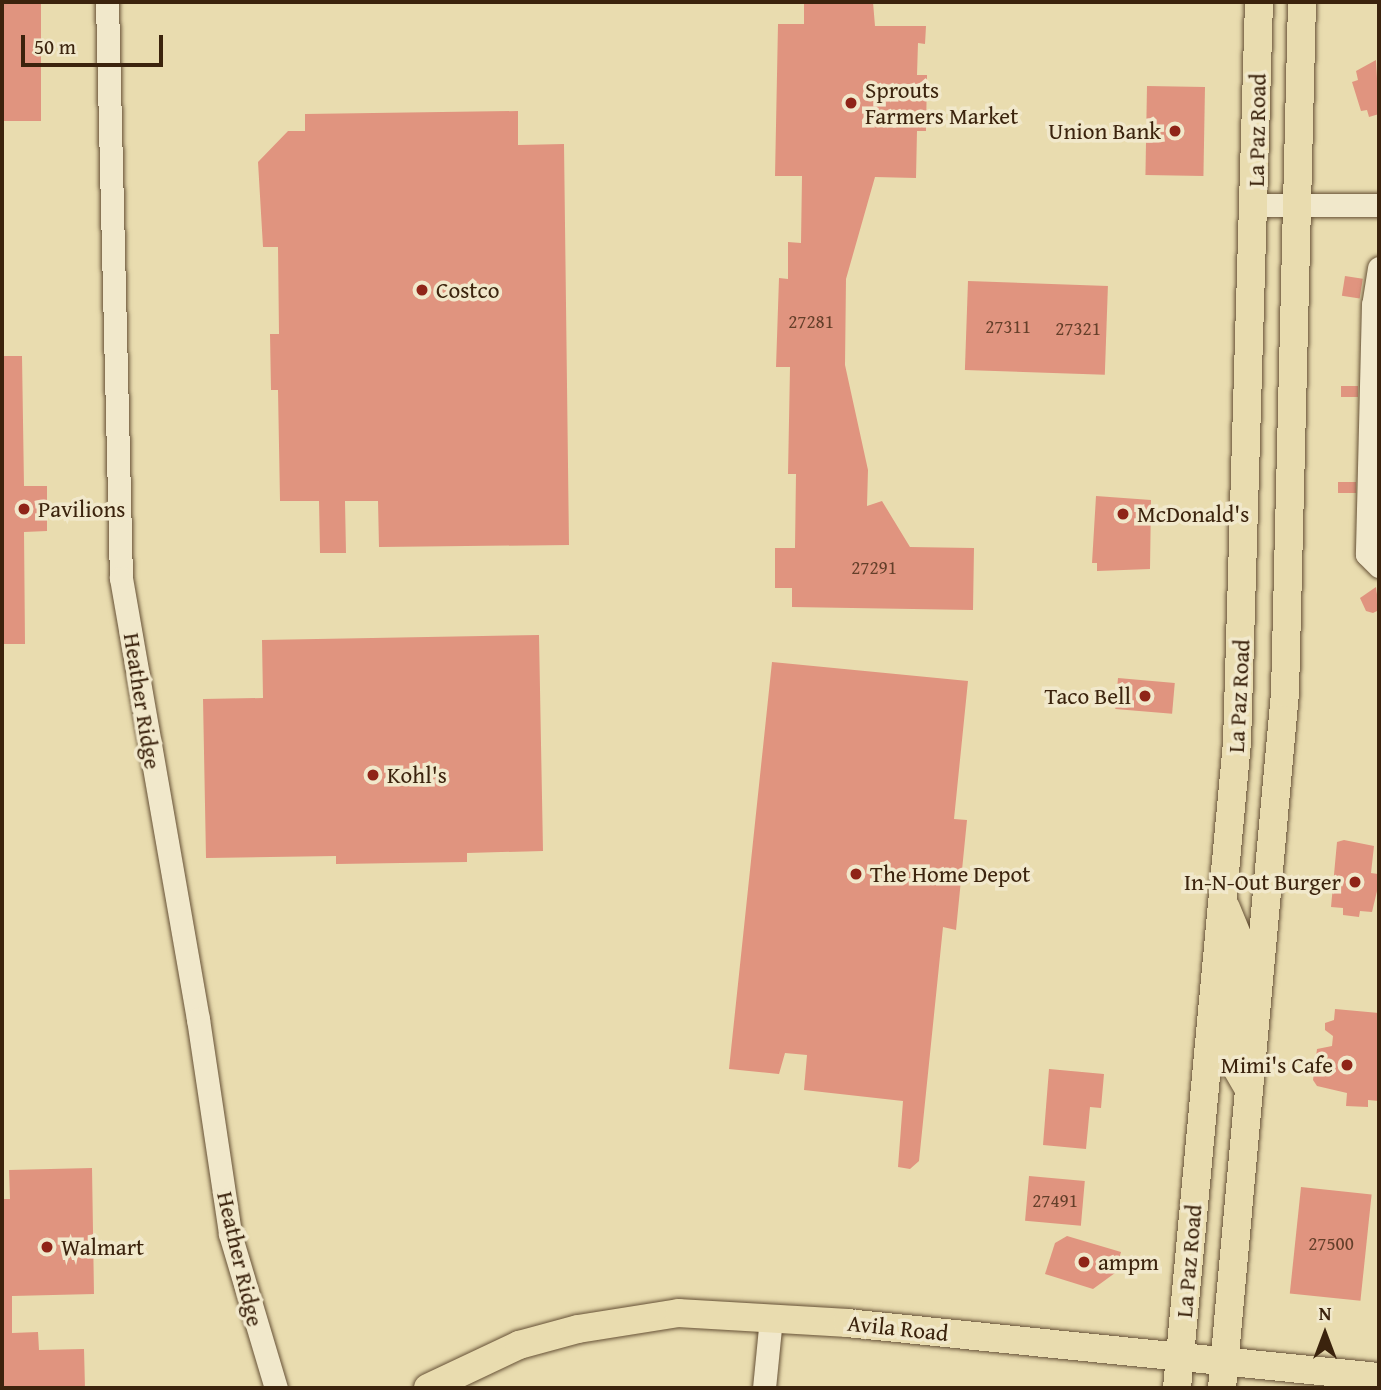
<!DOCTYPE html>
<html>
<head>
<meta charset="utf-8">
<style>
	body { margin:0 }
	#map { position:relative; width:1381px; height:1390px; overflow:hidden; background:#e9dcaf; font-family:"Gentium Book Plus",serif }
	div>[style] { position:absolute }
	.building>* { inset:0; background:#e0947f; transform-origin:0 0 }
	.roads { filter:drop-shadow(0 0 2px #665136) drop-shadow(0 0 2px #665136) }
	.minor>* { height:23px; margin:-11.5px; padding:0 11.5px; transform-origin:11.5px; border-radius:11.5px; background:#f1e8cb }
	.major>* { height:28px; margin:-14px; padding:0 14px; transform-origin:14px; border-radius:14px; background:#e9dcaf }
	.dots>* { width:19px; height:19px; translate:-50% -50%; box-sizing:border-box; border:4px solid #f1e8cb; border-radius:50% }
	span { translate:-50% -50%; white-space:nowrap; text-align:center; line-height:1.15; -webkit-text-stroke:7px #f1e8cb; paint-order:stroke }
	.number-label { font-size:19px; color:#643f2a }
	.number-label span { -webkit-text-stroke-width:0 }
	.poi-label { font-size:23px; color:#3b230d }
	.left { translate:0 -50%; text-align:left }
	.right { translate:-100% -50%; text-align:right }
	.street-label { font-size:23px; color:#3b230d }
	.frame { position:absolute; inset:0; border:4px solid #3b230d; pointer-events:none }
	.north { position:absolute; left:1290px; top:1299px; width:70px; height:70px; -webkit-text-stroke:5px #f1e8cb; paint-order:stroke; rotate:0deg; font-size:19px; font-weight:700; line-height:28px; text-align:center; color:#3b230d }
	.north::after { content:''; display:block; margin:auto; width:24px; height:32px; background:#3b230d; clip-path:polygon(50% 0,100% 100%,50% 72%,0 100%) }
	.scale { position:absolute; left:21px; top:35px; width:142px; height:32px; box-sizing:border-box; border:4px solid #3b230d; border-top:0; padding-left:9px; font-size:21px; line-height:24px; white-space:nowrap; color:#3b230d; -webkit-text-stroke:5px #f1e8cb; paint-order:stroke }
</style>
</head>
<body>
<div id="map">
	<div class="building">
		<i style="left:2px;top:2px;width:39px;height:119px"></i>
		<i style="clip-path:polygon(804px 2px,873px 2px,875px 26px,926px 26px,925px 44px,918px 43px,917px 75px,927px 75px,926px 131px,917px 131px,916px 178px,875px 177px,846px 279px,845px 365px,868px 470px,867px 506px,882px 501px,910px 547px,974px 548px,973px 610px,792px 607px,792px 588px,775px 588px,775px 548px,795px 548px,796px 474px,788px 474px,790px 367px,776px 367px,779px 278px,788px 279px,788px 242px,801px 243px,802px 176px,775px 176px,778px 24px,804px 24px)"></i>
		<i style="clip-path:polygon(1376px 60px,1379px 114px,1369px 117px,1367px 110px,1361px 111px,1352px 82px,1358px 80px,1356px 71px)"></i>
		<i style="left:1147px;top:86px;width:58px;height:89px;rotate:1deg"></i>
		<i style="clip-path:polygon(518px 111px,518px 145px,564px 144px,569px 545px,379px 547px,378px 501px,345px 501px,346px 553px,320px 553px,319px 501px,280px 501px,278px 390px,271px 390px,270px 334px,279px 334px,278px 247px,263px 247px,258px 162px,288px 131px,305px 131px,305px 114px)"></i>
		<i style="left:1345px;top:276px;width:18px;height:20px;rotate:9deg"></i>
		<i style="left:968px;top:281px;width:140px;height:89px;rotate:2deg"></i>
		<i style="clip-path:polygon(2px 356px,22px 356px,24px 486px,47px 486px,47px 531px,24px 532px,25px 644px,2px 644px)"></i>
		<i style="left:1341px;top:386px;width:17px;height:11px"></i>
		<i style="left:1338px;top:482px;width:18px;height:11px"></i>
		<i style="clip-path:polygon(1096px 496px,1151px 500px,1150px 569px,1097px 571px,1097px 563px,1092px 563px)"></i>
		<i style="clip-path:polygon(1376px 587px,1379px 610px,1373px 613px,1366px 611px,1360px 598px)"></i>
		<i style="clip-path:polygon(539px 635px,543px 851px,467px 853px,467px 862px,336px 864px,336px 856px,206px 858px,203px 699px,263px 698px,262px 640px)"></i>
		<i style="clip-path:polygon(772px 662px,968px 681px,954px 819px,967px 820px,956px 930px,943px 927px,919px 1161px,910px 1169px,898px 1167px,903px 1101px,804px 1090px,807px 1055px,785px 1053px,779px 1074px,729px 1069px)"></i>
		<i style="left:1118px;top:678px;width:57px;height:31px;rotate:5deg"></i>
		<i style="clip-path:polygon(1344px 840px,1374px 846px,1371px 873px,1378px 874px,1377px 891px,1372px 912px,1360px 911px,1359px 917px,1343px 915px,1343px 908px,1331px 907px,1337px 842px)"></i>
		<i style="clip-path:polygon(1335px 1009px,1379px 1013px,1379px 1101px,1368px 1100px,1368px 1107px,1346px 1106px,1347px 1093px,1317px 1086px,1313px 1080px,1317px 1049px,1332px 1046px,1333px 1036px,1325px 1030px,1325px 1023px,1334px 1020px)"></i>
		<i style="clip-path:polygon(1049px 1069px,1104px 1074px,1101px 1108px,1090px 1107px,1086px 1149px,1043px 1145px)"></i>
		<i style="clip-path:polygon(92px 1168px,94px 1294px,12px 1296px,12px 1333px,38px 1332px,39px 1350px,84px 1349px,85px 1388px,2px 1388px,2px 1199px,10px 1199px,9px 1170px)"></i>
		<i style="left:1029px;top:1176px;width:56px;height:45px;rotate:5deg"></i>
		<i style="left:1301px;top:1187px;width:71px;height:107px;rotate:6deg"></i>
		<i style="clip-path:polygon(1067px 1236px,1121px 1252px,1115px 1273px,1093px 1289px,1045px 1274px,1055px 1243px)"></i>
	</div>
	<div class="roads">
		<div class="minor">
			<i style="left:107px;top:2px;width:576px;rotate:88.61deg"></i>
			<i style="left:121px;top:578px;width:448px;rotate:80.1deg"></i>
			<i style="left:198px;top:1019px;width:217px;rotate:81.5deg"></i>
			<i style="left:230px;top:1234px;width:161px;rotate:73.4deg"></i>
			<i style="left:1255px;top:205px;width:124px"></i>
			<i style="left:1379px;top:268px;width:36px;rotate:99deg"></i>
			<i style="left:1373px;top:304px;width:250px;rotate:91.4deg"></i>
			<i style="left:1367px;top:554px;width:17px;rotate:45deg"></i>
			<i style="left:764px;top:1388px;width:70px;rotate:-84.3deg"></i>
		</div>
		<div class="major">
			<i style="left:1226px;top:908px;width:42px;rotate:67.7deg"></i>
			<i style="left:1242px;top:947px;width:103px;rotate:95deg"></i>
			<i style="left:1233px;top:1050px;width:17px;rotate:80deg"></i>
			<i style="left:1236px;top:1067px;width:24px;rotate:60deg"></i>
			<i style="left:428px;top:1388px;width:101px;rotate:-25.3deg"></i>
			<i style="left:519px;top:1345px;width:61px;rotate:-15.2deg"></i>
			<i style="left:578px;top:1329px;width:102px;rotate:-9deg"></i>
			<i style="left:679px;top:1313px;width:168px;rotate:3.4deg"></i>
			<i style="left:847px;top:1323px;width:535px;rotate:5.8deg"></i>
			<i style="left:1177px;top:1388px;width:648px;rotate:-84.69deg"></i>
			<i style="left:1237px;top:743px;width:741px;rotate:-88.3deg"></i>
			<i style="left:1222px;top:1388px;width:698px;rotate:-84.82deg"></i>
			<i style="left:1285px;top:693px;width:691px;rotate:-88.59deg"></i>
		</div>
	</div>
	<div class="dots">
		<i style="left:851px;top:103px;background:#8f2418"></i>
		<i style="left:1175px;top:131px;background:#8f2418"></i>
		<i style="left:422px;top:290px;background:#8f2418"></i>
		<i style="left:24px;top:509px;background:#8f2418"></i>
		<i style="left:1123px;top:514px;background:#8f2418"></i>
		<i style="left:1145px;top:696px;background:#8f2418"></i>
		<i style="left:373px;top:775px;background:#8f2418"></i>
		<i style="left:856px;top:874px;background:#8f2418"></i>
		<i style="left:1355px;top:882px;background:#8f2418"></i>
		<i style="left:1347px;top:1065px;background:#8f2418"></i>
		<i style="left:47px;top:1247px;background:#8f2418"></i>
		<i style="left:1084px;top:1262px;background:#8f2418"></i>
	</div>
	<div class="number-label">
		<span style="left:811px;top:322px">27281</span>
		<span style="left:1008px;top:327px">27311</span>
		<span style="left:1078px;top:329px">27321</span>
		<span style="left:874px;top:568px">27291</span>
		<span style="left:1055px;top:1201px">27491</span>
		<span style="left:1331px;top:1244px">27500</span>
	</div>
	<div class="poi-label">
		<span class="left" style="left:865px;top:103px">Sprouts<br>Farmers Market</span>
		<span class="right" style="left:1161px;top:131px">Union Bank</span>
		<span class="left" style="left:436px;top:290px">Costco</span>
		<span class="left" style="left:38px;top:509px">Pavilions</span>
		<span class="left" style="left:1137px;top:514px">McDonald's</span>
		<span class="right" style="left:1131px;top:696px">Taco Bell</span>
		<span class="left" style="left:387px;top:775px">Kohl's</span>
		<span class="left" style="left:870px;top:874px">The Home Depot</span>
		<span class="right" style="left:1341px;top:882px">In-N-Out Burger</span>
		<span class="right" style="left:1333px;top:1065px">Mimi's Cafe</span>
		<span class="left" style="left:61px;top:1247px">Walmart</span>
		<span class="left" style="left:1098px;top:1262px">ampm</span>
	</div>
	<div class="street-label">
		<span style="left:1257px;top:130px;rotate:-89deg">La Paz Road</span>
		<span style="left:1239px;top:696px;rotate:-87deg">La Paz Road</span>
		<span style="left:142px;top:701px;rotate:81deg">Heather Ridge</span>
		<span style="left:240px;top:1259px;rotate:77deg">Heather Ridge</span>
		<span style="left:1189px;top:1261px;rotate:-85deg">La Paz Road</span>
		<span style="left:898px;top:1328px;rotate:6deg">Avila Road</span>
	</div>
	<div class="frame"></div>
	<div class="north">N</div>
	<div class="scale">50 m</div>
</div>
</body>
</html>
